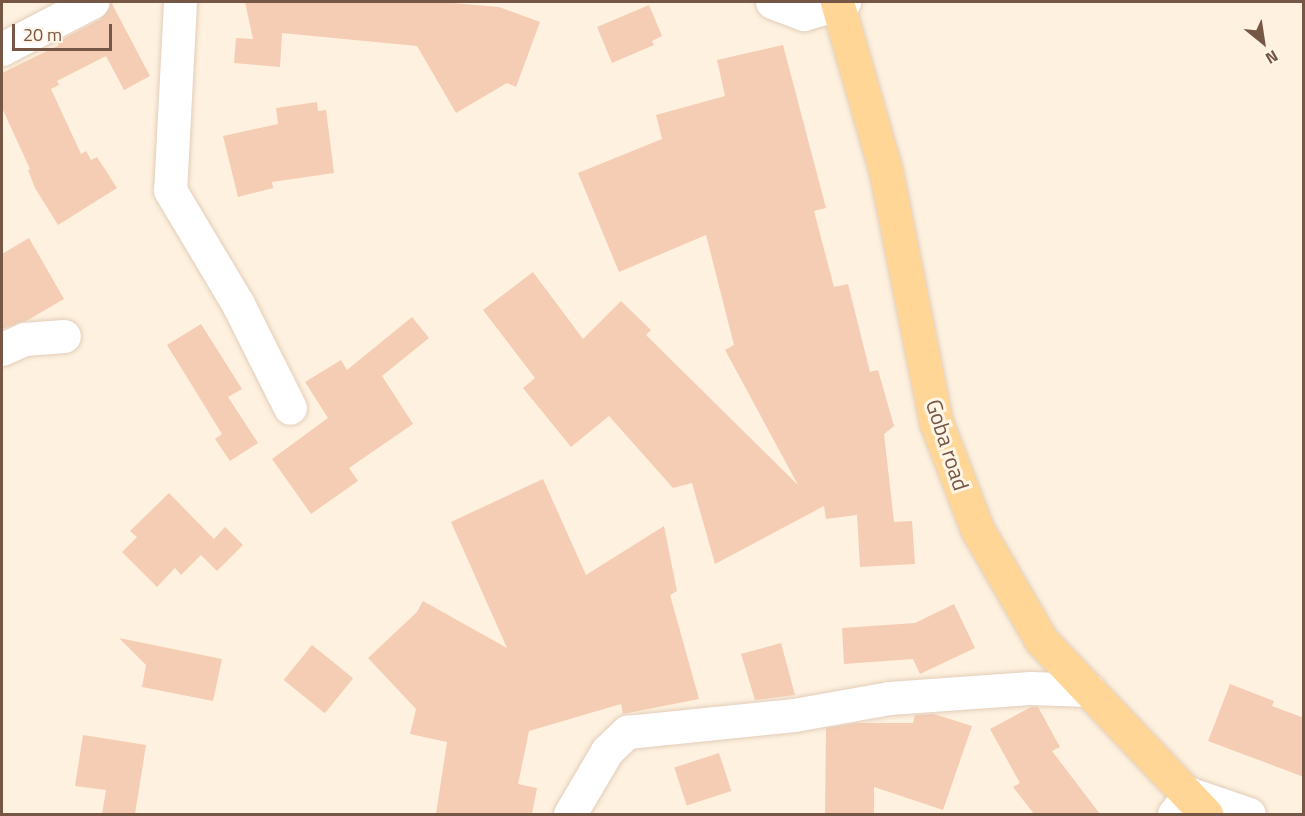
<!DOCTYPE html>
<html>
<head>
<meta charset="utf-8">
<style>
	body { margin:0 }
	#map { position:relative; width:1305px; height:816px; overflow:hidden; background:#fef1df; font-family:"Titillium Web",sans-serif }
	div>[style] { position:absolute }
	.building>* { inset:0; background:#f5cdb4; transform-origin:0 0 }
	.roads { filter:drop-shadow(0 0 2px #e2cdba) drop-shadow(0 0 2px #e2cdba) }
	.minor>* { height:33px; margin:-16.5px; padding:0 16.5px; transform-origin:16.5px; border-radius:16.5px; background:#fff }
	.major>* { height:33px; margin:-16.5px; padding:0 16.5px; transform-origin:16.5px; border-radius:16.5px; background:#ffd695 }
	span { translate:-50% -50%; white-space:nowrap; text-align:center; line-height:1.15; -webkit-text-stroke:6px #fff5e7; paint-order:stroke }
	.street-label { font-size:22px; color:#765645 }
	.frame { position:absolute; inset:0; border:3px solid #765645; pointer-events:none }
	.north { position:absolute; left:1233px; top:12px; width:60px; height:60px; -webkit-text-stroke:4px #fff5e7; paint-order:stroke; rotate:150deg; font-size:16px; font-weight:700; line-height:24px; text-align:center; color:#765645 }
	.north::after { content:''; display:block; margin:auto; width:21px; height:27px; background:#765645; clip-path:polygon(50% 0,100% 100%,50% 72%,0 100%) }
	.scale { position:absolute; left:12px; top:24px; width:100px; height:27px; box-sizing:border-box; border:3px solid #765645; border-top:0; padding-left:8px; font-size:18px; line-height:21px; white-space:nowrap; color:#765645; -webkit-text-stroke:4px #fff5e7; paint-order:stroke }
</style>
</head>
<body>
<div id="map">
	<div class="building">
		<i style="clip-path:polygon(111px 2px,150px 76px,124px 90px,106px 56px,57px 81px,59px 85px,51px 89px,81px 154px,86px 151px,91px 160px,97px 157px,117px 188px,58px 225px,35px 188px,28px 170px,30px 169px,2px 108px,2px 73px,59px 45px,57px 42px,101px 19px)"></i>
		<i style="clip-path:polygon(245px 2px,441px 2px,499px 7px,540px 22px,516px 87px,507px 83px,456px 113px,417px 46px,282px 33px,280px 67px,234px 63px,236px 38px,253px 39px)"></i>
		<i style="clip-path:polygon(649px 5px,662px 36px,652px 41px,654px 45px,612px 63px,597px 27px)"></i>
		<i style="clip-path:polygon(783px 45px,826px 208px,814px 211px,834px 287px,848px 284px,870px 372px,878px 370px,894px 426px,884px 434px,894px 522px,912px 521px,915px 564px,860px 567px,857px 515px,826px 519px,824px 506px,715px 564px,692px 483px,673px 488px,609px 416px,571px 447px,523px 388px,535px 378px,483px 310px,533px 272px,583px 339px,621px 301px,651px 330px,646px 335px,798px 485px,725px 350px,734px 345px,706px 235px,619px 272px,578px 173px,662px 139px,656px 115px,725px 96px,717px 60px)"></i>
		<i style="clip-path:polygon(317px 102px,318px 111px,326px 110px,334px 173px,272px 182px,273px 188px,238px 197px,223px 136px,278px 124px,276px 108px)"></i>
		<i style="clip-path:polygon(29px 238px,64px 299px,28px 320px,2px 329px,2px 254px)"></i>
		<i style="clip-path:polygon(412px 317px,429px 338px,382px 376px,413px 424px,349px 468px,358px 481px,311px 514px,272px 459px,328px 418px,305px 382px,341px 360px,347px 370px)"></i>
		<i style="clip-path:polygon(201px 324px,242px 389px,228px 397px,258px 443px,230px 461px,215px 439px,222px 434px,167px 345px)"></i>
		<i style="clip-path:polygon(543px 479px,586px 575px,664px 526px,677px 591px,670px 595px,699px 699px,623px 714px,621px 704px,529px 731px,518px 784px,537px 788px,532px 814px,436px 814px,447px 742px,410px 734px,416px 709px,368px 658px,417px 612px,423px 601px,507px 648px,451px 522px)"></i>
		<i style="clip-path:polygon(169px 493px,214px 539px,225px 527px,243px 545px,217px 571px,201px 555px,181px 575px,175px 568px,157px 587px,122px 552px,137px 537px,130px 531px)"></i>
		<i style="clip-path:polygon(954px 604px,975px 648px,920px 674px,913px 659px,844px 664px,842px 628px,915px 623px)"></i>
		<i style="clip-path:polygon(119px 638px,222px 659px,213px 701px,142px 687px,146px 665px)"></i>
		<i style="clip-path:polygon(781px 643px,795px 695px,755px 700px,741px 654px)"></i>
		<i style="left:312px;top:645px;width:53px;height:45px;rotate:39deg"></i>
		<i style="clip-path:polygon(1230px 684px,1274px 701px,1272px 706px,1304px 718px,1304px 777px,1208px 741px)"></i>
		<i style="clip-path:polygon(1031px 707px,1038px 707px,1060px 747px,1052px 751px,1100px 814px,1034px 814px,1013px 787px,1020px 783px,990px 729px)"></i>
		<i style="clip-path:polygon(934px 714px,972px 726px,943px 810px,874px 787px,874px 814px,825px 814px,826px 728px,856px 723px,913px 723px,915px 715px)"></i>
		<i style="clip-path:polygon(83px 735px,146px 745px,135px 814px,102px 814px,106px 790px,75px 786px)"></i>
		<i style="left:719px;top:753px;width:40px;height:47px;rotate:72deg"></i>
	</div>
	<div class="roads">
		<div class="minor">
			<i style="left:180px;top:2px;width:188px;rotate:93deg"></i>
			<i style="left:170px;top:190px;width:133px;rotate:59.2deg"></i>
			<i style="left:238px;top:304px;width:116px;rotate:63.4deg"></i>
			<i style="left:772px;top:2px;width:34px;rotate:21deg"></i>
			<i style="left:804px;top:14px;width:42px;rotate:-16.7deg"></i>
			<i style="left:2px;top:49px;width:102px;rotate:-27.6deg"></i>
			<i style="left:2px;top:349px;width:24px;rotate:-24deg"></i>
			<i style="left:24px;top:339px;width:40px;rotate:-4.3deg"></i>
			<i style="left:570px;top:814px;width:73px;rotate:-59.6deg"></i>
			<i style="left:607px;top:751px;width:28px;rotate:-44deg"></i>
			<i style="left:627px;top:732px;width:168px;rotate:-5.8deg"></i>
			<i style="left:794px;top:715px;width:97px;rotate:-10.1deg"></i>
			<i style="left:889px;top:698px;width:141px;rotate:-4.1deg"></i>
			<i style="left:1030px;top:688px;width:59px;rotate:1.9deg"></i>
			<i style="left:1174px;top:814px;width:26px;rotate:-51deg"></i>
			<i style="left:1190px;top:794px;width:62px;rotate:18.7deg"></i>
		</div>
		<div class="major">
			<i style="left:837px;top:2px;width:177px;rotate:73.9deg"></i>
			<i style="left:886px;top:172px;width:255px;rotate:78.7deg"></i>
			<i style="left:936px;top:422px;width:115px;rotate:69deg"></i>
			<i style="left:977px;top:529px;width:128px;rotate:60deg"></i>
			<i style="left:1041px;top:640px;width:240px;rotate:46.5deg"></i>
		</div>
	</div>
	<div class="street-label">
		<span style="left:947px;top:445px;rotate:72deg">Goba road</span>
	</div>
	<div class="frame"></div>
	<div class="north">N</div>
	<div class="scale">20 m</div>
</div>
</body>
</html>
